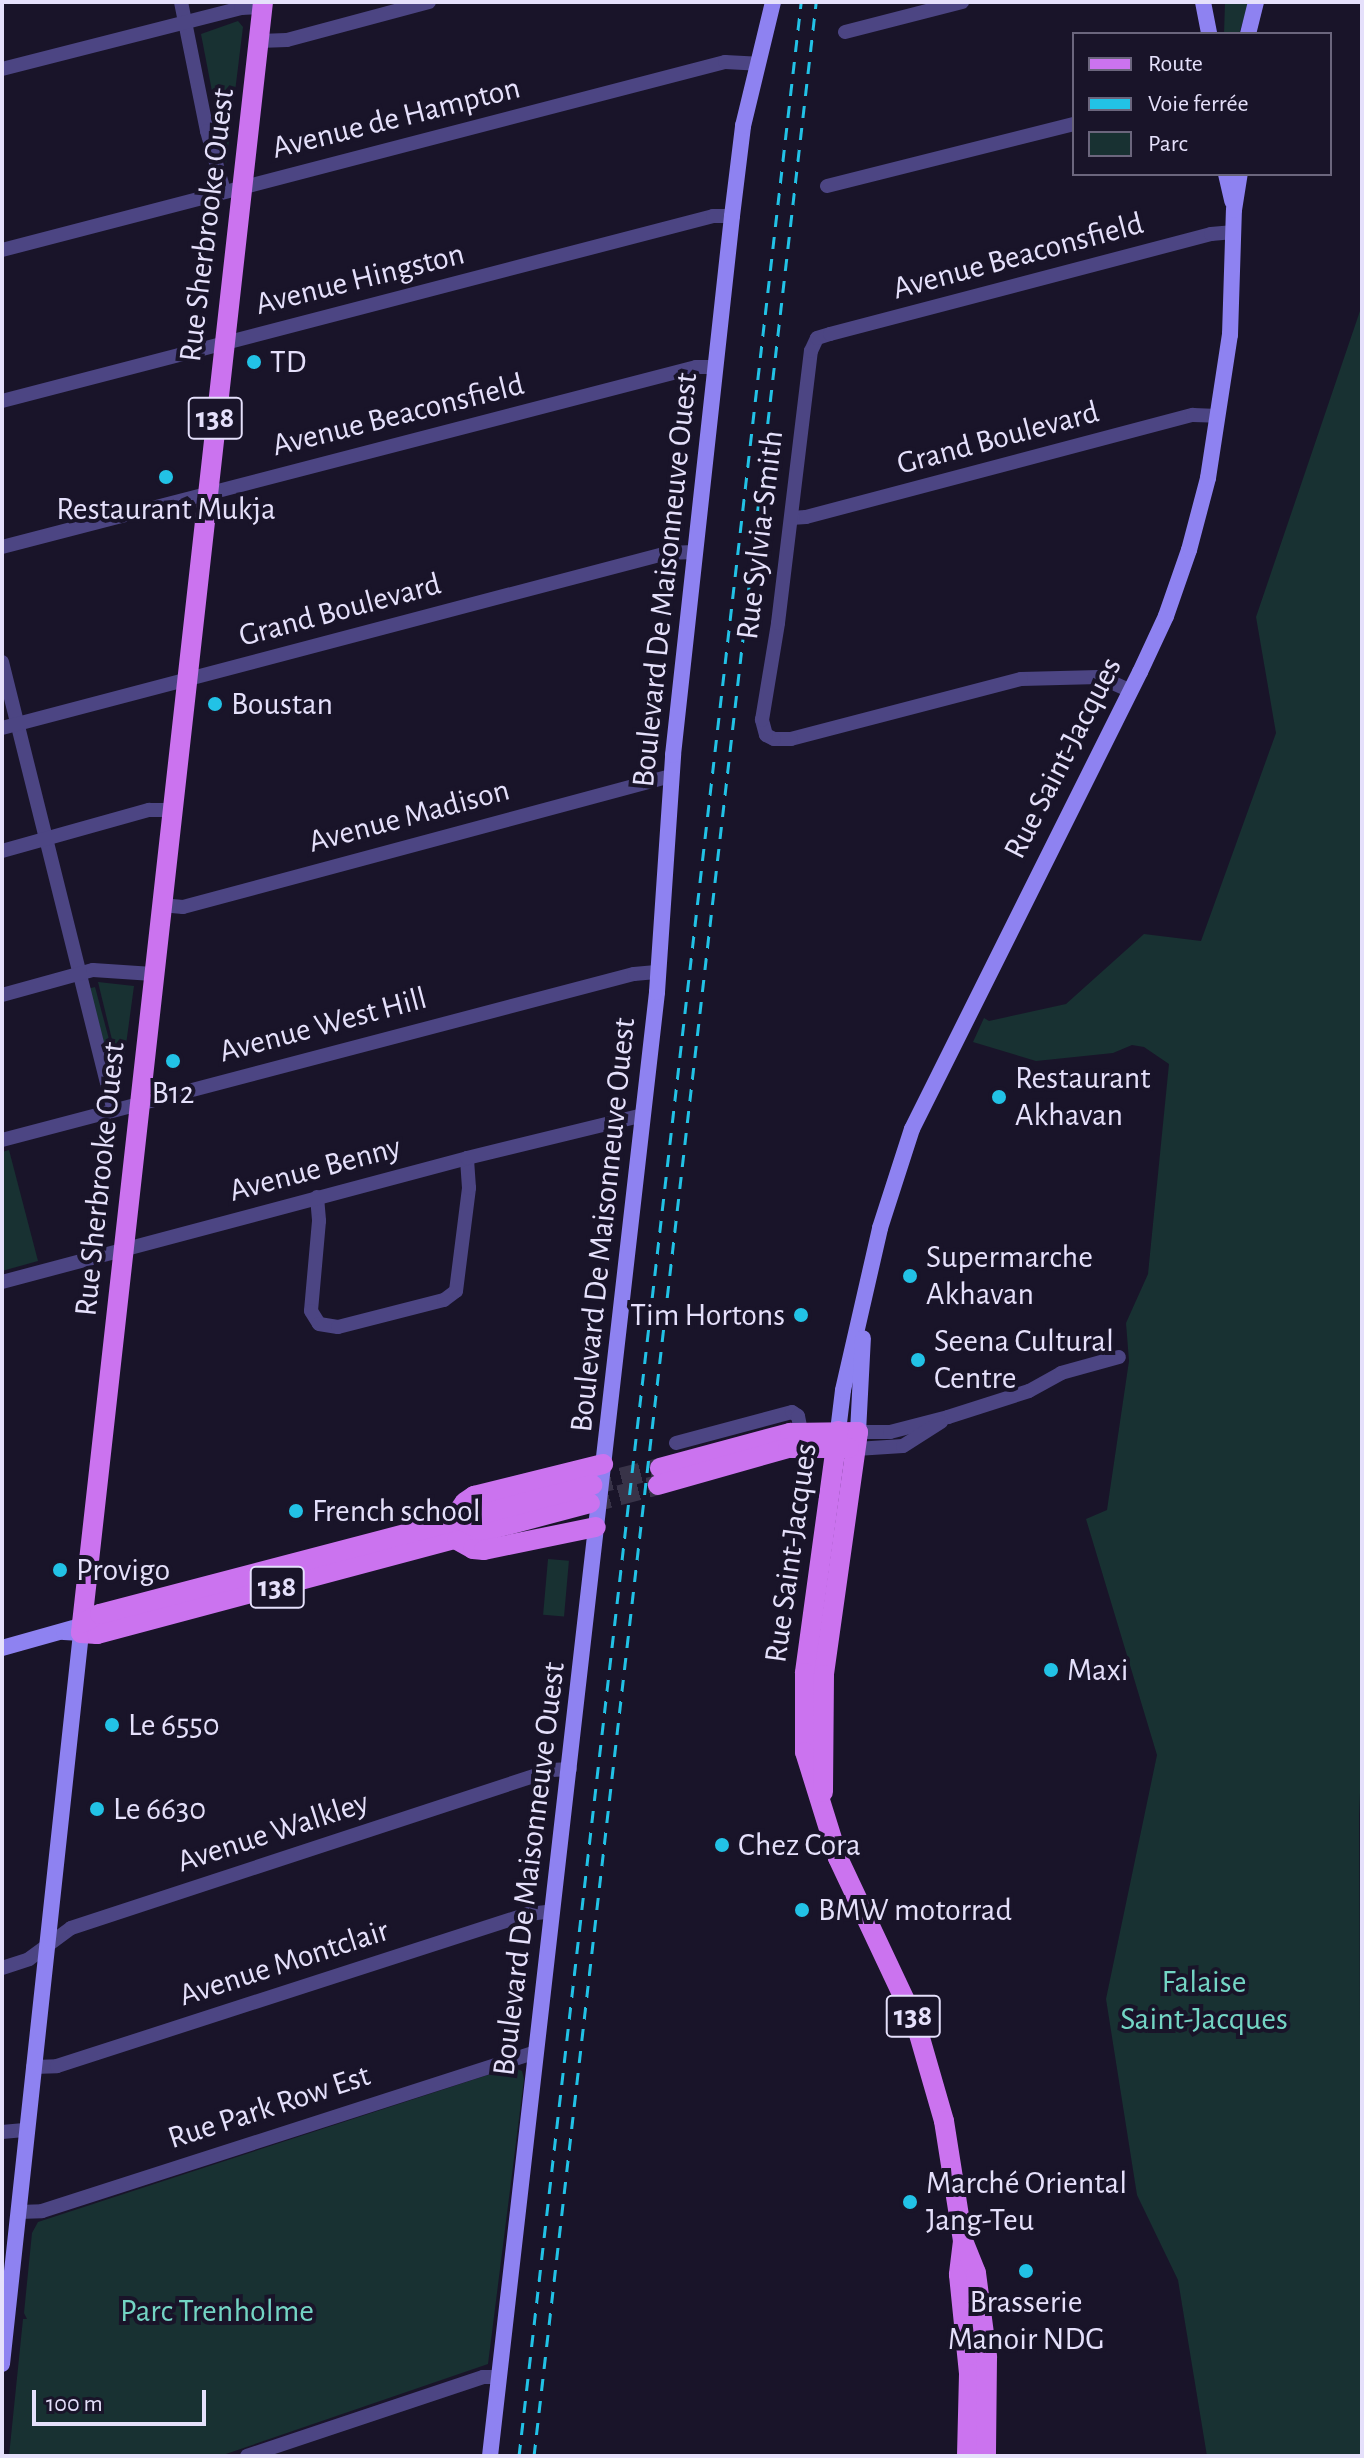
<!DOCTYPE html>
<html>
<head>
<meta charset="utf-8">
<style>
	body { margin:0 }
	#map { position:relative; width:1364px; height:2458px; overflow:hidden; background:#191429; font-family:"Alegreya Sans",sans-serif }
	div>[style] { position:absolute }
	.green>* { inset:0; background:#183132; transform-origin:0 0 }
	.primary-tunnel>* { height:20px; margin-top:-10px; transform-origin:0; background:repeating-linear-gradient(90deg,#383348 0 20px,transparent 0 30px) }
	.street>* { height:14px; margin:-7px; padding:0 7px; transform-origin:7px; border-radius:7px; background:#4c4583 }
	.secondary>* { height:16px; margin:-8px; padding:0 8px; transform-origin:8px; border-radius:8px; background:#8e82f1 }
	.primary>* { height:20px; margin:-10px; padding:0 10px; transform-origin:10px; border-radius:10px; background:#cb73ef }
	.rail>* { height:3px; margin-top:-1.5px; transform-origin:0; background:repeating-linear-gradient(90deg,#22c2e6 0 12px,transparent 0 22px) }
	.dots>* { width:22px; height:22px; translate:-50% -50%; box-sizing:border-box; border:4px solid #191429; border-radius:50% }
	span { translate:-50% -50%; white-space:nowrap; text-align:center; line-height:1.15; -webkit-text-stroke:8px #191429; paint-order:stroke }
	.shield-label span { padding:2px 6px; background:#191429; border:2px solid; border-radius:6px; -webkit-text-stroke-width:0 }
	.shield-label { font-size:30px; color:#e5e0fb; font-weight:700 }
	.street-label { font-size:32px; color:#e5e0fb }
	.poi-label { font-size:32px; color:#e5e0fb }
	.left { translate:0 -50%; text-align:left }
	.right { translate:-100% -50%; text-align:right }
	.park-label { font-size:32px; color:#73d5c4 }
	.frame { position:absolute; inset:0; border:4px solid #e5e0fb; pointer-events:none }
	.legend { position:absolute; left:1072px; top:32px; width:260px; height:144px; box-sizing:border-box; background:#191429; border:2px solid #6b667d; margin:0; padding:10px 14px; list-style:none; font-size:24px; color:#e5e0fb }
	.legend li { display:flex; align-items:center; gap:16px; height:40px }
	.legend b { width:40px; border:2px solid #6b667d }
	.scale { position:absolute; left:32px; top:2390px; width:174px; height:36px; box-sizing:border-box; border:4px solid #e5e0fb; border-top:0; padding-left:10px; font-size:24px; line-height:28px; white-space:nowrap; color:#e5e0fb; -webkit-text-stroke:6px #191429; paint-order:stroke }
</style>
</head>
<body>
<div id="map">
	<div class="green">
		<i style="clip-path:polygon(1225px 2px,1249px 2px,1239px 34px,1224px 34px)"></i>
		<i style="clip-path:polygon(238px 21px,243px 27px,226px 164px,201px 34px)"></i>
		<i style="clip-path:polygon(1362px 305px,1362px 1746px,1359px 1816px,1362px 2456px,1207px 2456px,1178px 2280px,1137px 2195px,1106px 1999px,1157px 1755px,1086px 1519px,1107px 1510px,1129px 1361px,1126px 1323px,1148px 1274px,1169px 1064px,1144px 1047px,1132px 1045px,1113px 1053px,1036px 1061px,973px 1042px,984px 1018px,989px 1021px,1066px 1004px,1144px 934px,1201px 941px,1276px 733px,1256px 617px)"></i>
		<i style="clip-path:polygon(98px 982px,134px 986px,122px 1074px,116px 1056px)"></i>
		<i style="left:95px;top:987px;width:98px;height:6px;rotate:75deg"></i>
		<i style="clip-path:polygon(9px 1150px,38px 1261px,2px 1271px,2px 1152px)"></i>
		<i style="left:548px;top:1559px;width:21px;height:56px;rotate:5deg"></i>
		<i style="clip-path:polygon(512px 2067px,522px 2071px,524px 2079px,488px 2364px,220px 2456px,9px 2456px,23px 2319px,27px 2319px,24px 2313px,32px 2233px,38px 2222px)"></i>
	</div>
	<div class="primary-tunnel">
		<i style="left:592px;top:1485px;width:70px;rotate:-14deg"></i>
		<i style="left:590px;top:1503px;width:70px;rotate:-14.8deg"></i>
	</div>
	<div class="street">
		<i style="left:181px;top:2px;width:132px;rotate:78.6deg"></i>
		<i style="left:207px;top:131px;width:62px;rotate:74.2deg"></i>
		<i style="left:845px;top:32px;width:121px;rotate:-14.4deg"></i>
		<i style="left:259px;top:41px;width:28px;rotate:-2deg"></i>
		<i style="left:287px;top:40px;width:147px;rotate:-15deg"></i>
		<i style="left:2px;top:69px;width:247px;rotate:-14.3deg"></i>
		<i style="left:241px;top:8px;width:22px;rotate:-3deg"></i>
		<i style="left:827px;top:186px;width:255px;rotate:-14.1deg"></i>
		<i style="left:2px;top:250px;width:747px;rotate:-14.58deg"></i>
		<i style="left:725px;top:62px;width:33px;rotate:3deg"></i>
		<i style="left:2px;top:401px;width:735px;rotate:-14.58deg"></i>
		<i style="left:713px;top:216px;width:19px"></i>
		<i style="left:791px;top:518px;width:15px;rotate:-4deg"></i>
		<i style="left:806px;top:517px;width:400px;rotate:-14.8deg"></i>
		<i style="left:1193px;top:415px;width:25px;rotate:2deg"></i>
		<i style="left:2px;top:547px;width:717px;rotate:-14.54deg"></i>
		<i style="left:696px;top:367px;width:19px"></i>
		<i style="left:2px;top:662px;width:460px;rotate:76deg"></i>
		<i style="left:1131px;top:691px;width:35px;rotate:-156deg"></i>
		<i style="left:1099px;top:677px;width:78px;rotate:178.5deg"></i>
		<i style="left:1021px;top:679px;width:238px;rotate:165.4deg"></i>
		<i style="left:791px;top:739px;width:17px;rotate:180deg"></i>
		<i style="left:774px;top:739px;width:9px;rotate:-153deg"></i>
		<i style="left:766px;top:735px;width:16px;rotate:-105deg"></i>
		<i style="left:762px;top:720px;width:98px;rotate:-80.6deg"></i>
		<i style="left:778px;top:623px;width:274px;rotate:-83.1deg"></i>
		<i style="left:811px;top:351px;width:14px;rotate:-65deg"></i>
		<i style="left:817px;top:338px;width:14px;rotate:-17deg"></i>
		<i style="left:830px;top:334px;width:394px;rotate:-14.7deg"></i>
		<i style="left:1211px;top:234px;width:23px;rotate:-5deg"></i>
		<i style="left:2px;top:728px;width:688px;rotate:-14.74deg"></i>
		<i style="left:667px;top:553px;width:27px;rotate:-2deg"></i>
		<i style="left:2px;top:851px;width:153px;rotate:-15.6deg"></i>
		<i style="left:149px;top:810px;width:22px"></i>
		<i style="left:161px;top:905px;width:22px;rotate:5deg"></i>
		<i style="left:183px;top:907px;width:505px;rotate:-15.03deg"></i>
		<i style="left:2px;top:995px;width:94px;rotate:-15.4deg"></i>
		<i style="left:93px;top:970px;width:60px;rotate:3.8deg"></i>
		<i style="left:2px;top:1140px;width:653px;rotate:-14.72deg"></i>
		<i style="left:634px;top:974px;width:25px;rotate:-5deg"></i>
		<i style="left:317px;top:1197px;width:24px;rotate:85deg"></i>
		<i style="left:319px;top:1221px;width:90px;rotate:95.1deg"></i>
		<i style="left:311px;top:1311px;width:15px;rotate:58deg"></i>
		<i style="left:319px;top:1324px;width:19px;rotate:9deg"></i>
		<i style="left:338px;top:1327px;width:109px;rotate:-14.3deg"></i>
		<i style="left:444px;top:1300px;width:15px;rotate:-37deg"></i>
		<i style="left:456px;top:1291px;width:104px;rotate:-82.8deg"></i>
		<i style="left:469px;top:1188px;width:30px;rotate:-94deg"></i>
		<i style="left:2px;top:1282px;width:481px;rotate:-14.9deg"></i>
		<i style="left:467px;top:1158px;width:181px;rotate:-13.7deg"></i>
		<i style="left:858px;top:1432px;width:32px"></i>
		<i style="left:890px;top:1432px;width:60px;rotate:-14.5deg"></i>
		<i style="left:948px;top:1417px;width:85px;rotate:-17.8deg"></i>
		<i style="left:1029px;top:1391px;width:37px;rotate:-29deg"></i>
		<i style="left:1061px;top:1373px;width:60px;rotate:-15.4deg"></i>
		<i style="left:676px;top:1443px;width:120px;rotate:-15deg"></i>
		<i style="left:792px;top:1412px;width:7px;rotate:34deg"></i>
		<i style="left:798px;top:1416px;width:16px;rotate:79deg"></i>
		<i style="left:856px;top:1449px;width:47px;rotate:-3.7deg"></i>
		<i style="left:903px;top:1446px;width:45px;rotate:-32.3deg"></i>
		<i style="left:2px;top:1968px;width:28px;rotate:-18deg"></i>
		<i style="left:29px;top:1959px;width:52px;rotate:-36.4deg"></i>
		<i style="left:71px;top:1928px;width:506px;rotate:-18.18deg"></i>
		<i style="left:552px;top:1770px;width:18px;rotate:-3deg"></i>
		<i style="left:33px;top:2067px;width:24px;rotate:-2deg"></i>
		<i style="left:57px;top:2066px;width:496px;rotate:-17.9deg"></i>
		<i style="left:529px;top:1914px;width:24px;rotate:-7deg"></i>
		<i style="left:2px;top:2132px;width:25px;rotate:-5deg"></i>
		<i style="left:18px;top:2212px;width:24px;rotate:-2deg"></i>
		<i style="left:42px;top:2211px;width:519px;rotate:-17.84deg"></i>
		<i style="left:247px;top:2456px;width:249px;rotate:-18.5deg"></i>
		<i style="left:483px;top:2377px;width:16px"></i>
	</div>
	<div class="secondary">
		<i style="left:1203px;top:2px;width:33px;rotate:79deg"></i>
		<i style="left:1248px;top:34px;width:33px;rotate:-76deg"></i>
		<i style="left:1226px;top:174px;width:28px;rotate:77deg"></i>
		<i style="left:838px;top:1431px;width:41px;rotate:-83deg"></i>
		<i style="left:843px;top:1390px;width:166px;rotate:-77.1deg"></i>
		<i style="left:880px;top:1228px;width:104px;rotate:-72.1deg"></i>
		<i style="left:912px;top:1129px;width:511px;rotate:-63.49deg"></i>
		<i style="left:1140px;top:672px;width:62px;rotate:-65.1deg"></i>
		<i style="left:1166px;top:616px;width:70px;rotate:-70.8deg"></i>
		<i style="left:1189px;top:550px;width:74px;rotate:-75.2deg"></i>
		<i style="left:1208px;top:478px;width:145px;rotate:-81.3deg"></i>
		<i style="left:1230px;top:335px;width:125px;rotate:-88.2deg"></i>
		<i style="left:1234px;top:210px;width:36px;rotate:-81deg"></i>
		<i style="left:858px;top:1432px;width:94px;rotate:-87deg"></i>
		<i style="left:2px;top:1648px;width:74px;rotate:-15.7deg"></i>
		<i style="left:2px;top:2364px;width:735px;rotate:-83.83deg"></i>
		<i style="left:81px;top:1633px;width:17px;rotate:-177deg"></i>
		<i style="left:490px;top:2456px;width:1473px;rotate:-83.49deg"></i>
		<i style="left:657px;top:992px;width:238px;rotate:-86.1deg"></i>
		<i style="left:673px;top:755px;width:542px;rotate:-83.75deg"></i>
		<i style="left:732px;top:216px;width:91px;rotate:-83deg"></i>
		<i style="left:743px;top:126px;width:128px;rotate:-76.4deg"></i>
	</div>
	<div class="primary">
		<i style="left:263px;top:2px;width:1641px;rotate:96.37deg"></i>
		<i style="left:81px;top:1633px;width:16px;rotate:4deg"></i>
		<i style="left:97px;top:1634px;width:510px;rotate:-14.88deg"></i>
		<i style="left:838px;top:1431px;width:244px;rotate:97.8deg"></i>
		<i style="left:805px;top:1673px;width:79px;rotate:90deg"></i>
		<i style="left:805px;top:1752px;width:111px;rotate:72.7deg"></i>
		<i style="left:838px;top:1858px;width:183px;rotate:64.8deg"></i>
		<i style="left:916px;top:2024px;width:101px;rotate:73.9deg"></i>
		<i style="left:944px;top:2121px;width:121px;rotate:81deg"></i>
		<i style="left:963px;top:2241px;width:34px;rotate:97deg"></i>
		<i style="left:959px;top:2275px;width:100px;rotate:84.2deg"></i>
		<i style="left:969px;top:2374px;width:82px;rotate:91.4deg"></i>
		<i style="left:660px;top:1468px;width:135px;rotate:-15.1deg"></i>
		<i style="left:790px;top:1433px;width:68px;rotate:-0.8deg"></i>
		<i style="left:858px;top:1432px;width:245px;rotate:98deg"></i>
		<i style="left:824px;top:1675px;width:117px;rotate:90.5deg"></i>
		<i style="left:658px;top:1485px;width:135px;rotate:-15.9deg"></i>
		<i style="left:788px;top:1448px;width:61px"></i>
		<i style="left:451px;top:1522px;width:24px;rotate:-55deg"></i>
		<i style="left:465px;top:1502px;width:11px;rotate:-34deg"></i>
		<i style="left:474px;top:1496px;width:133px;rotate:-13.9deg"></i>
		<i style="left:457px;top:1540px;width:18px;rotate:29deg"></i>
		<i style="left:473px;top:1549px;width:11px;rotate:5deg"></i>
		<i style="left:484px;top:1550px;width:114px;rotate:-11.6deg"></i>
		<i style="left:82px;top:1623px;width:20px;rotate:-27deg"></i>
		<i style="left:100px;top:1614px;width:509px;rotate:-14.69deg"></i>
		<i style="left:964px;top:2243px;width:32px;rotate:68deg"></i>
		<i style="left:976px;top:2273px;width:85px;rotate:82.5deg"></i>
		<i style="left:987px;top:2357px;width:99px;rotate:90.6deg"></i>
	</div>
	<div class="rail">
		<i style="left:519px;top:2456px;width:2470px;rotate:-83.44deg"></i>
		<i style="left:534px;top:2456px;width:2470px;rotate:-83.44deg"></i>
	</div>
	<div class="dots">
		<i style="left:254px;top:362px;background:#22c2e6"></i>
		<i style="left:166px;top:477px;background:#22c2e6"></i>
		<i style="left:215px;top:704px;background:#22c2e6"></i>
		<i style="left:173px;top:1061px;background:#22c2e6"></i>
		<i style="left:999px;top:1097px;background:#22c2e6"></i>
		<i style="left:910px;top:1276px;background:#22c2e6"></i>
		<i style="left:801px;top:1315px;background:#22c2e6"></i>
		<i style="left:918px;top:1360px;background:#22c2e6"></i>
		<i style="left:296px;top:1511px;background:#22c2e6"></i>
		<i style="left:60px;top:1570px;background:#22c2e6"></i>
		<i style="left:1051px;top:1670px;background:#22c2e6"></i>
		<i style="left:112px;top:1725px;background:#22c2e6"></i>
		<i style="left:97px;top:1809px;background:#22c2e6"></i>
		<i style="left:722px;top:1845px;background:#22c2e6"></i>
		<i style="left:802px;top:1910px;background:#22c2e6"></i>
		<i style="left:910px;top:2202px;background:#22c2e6"></i>
		<i style="left:1026px;top:2271px;background:#22c2e6"></i>
	</div>
	<div class="shield-label">
		<span style="left:215px;top:418px">138</span>
		<span style="left:277px;top:1587px">138</span>
		<span style="left:913px;top:2016px">138</span>
	</div>
	<div class="street-label">
		<span style="left:396px;top:118px;rotate:-14deg">Avenue de Hampton</span>
		<span style="left:207px;top:225px;rotate:-83deg">Rue Sherbrooke Ouest</span>
		<span style="left:1018px;top:256px;rotate:-15deg">Avenue Beaconsfield</span>
		<span style="left:360px;top:279px;rotate:-14deg">Avenue Hingston</span>
		<span style="left:398px;top:415px;rotate:-14deg">Avenue Beaconsfield</span>
		<span style="left:998px;top:438px;rotate:-15deg">Grand Boulevard</span>
		<span style="left:760px;top:535px;rotate:-83deg">Rue Sylvia-Smith</span>
		<span style="left:665px;top:580px;rotate:-84deg">Boulevard De Maisonneuve Ouest</span>
		<span style="left:340px;top:610px;rotate:-15deg">Grand Boulevard</span>
		<span style="left:1063px;top:758px;rotate:-63deg">Rue Saint-Jacques</span>
		<span style="left:409px;top:816px;rotate:-15deg">Avenue Madison</span>
		<span style="left:323px;top:1025px;rotate:-15deg">Avenue West Hill</span>
		<span style="left:315px;top:1169px;rotate:-15deg">Avenue Benny</span>
		<span style="left:100px;top:1179px;rotate:-84deg">Rue Sherbrooke Ouest</span>
		<span style="left:603px;top:1225px;rotate:-84deg">Boulevard De Maisonneuve Ouest</span>
		<span style="left:791px;top:1553px;rotate:-82deg">Rue Saint-Jacques</span>
		<span style="left:273px;top:1832px;rotate:-18deg">Avenue Walkley</span>
		<span style="left:529px;top:1869px;rotate:-83deg">Boulevard De Maisonneuve Ouest</span>
		<span style="left:284px;top:1963px;rotate:-18deg">Avenue Montclair</span>
		<span style="left:269px;top:2107px;rotate:-18deg">Rue Park Row Est</span>
	</div>
	<div class="poi-label">
		<span class="left" style="left:270px;top:362px">TD</span>
		<span style="left:166px;top:509px">Restaurant Mukja</span>
		<span class="left" style="left:231px;top:704px">Boustan</span>
		<span class="left" style="left:1015px;top:1097px">Restaurant<br>Akhavan</span>
		<span style="left:173px;top:1093px">B12</span>
		<span class="left" style="left:926px;top:1276px">Supermarche<br>Akhavan</span>
		<span class="right" style="left:785px;top:1315px">Tim Hortons</span>
		<span class="left" style="left:934px;top:1360px">Seena Cultural<br>Centre</span>
		<span class="left" style="left:312px;top:1511px">French school</span>
		<span class="left" style="left:76px;top:1570px">Provigo</span>
		<span class="left" style="left:1067px;top:1670px">Maxi</span>
		<span class="left" style="left:128px;top:1725px">Le 6550</span>
		<span class="left" style="left:113px;top:1809px">Le 6630</span>
		<span class="left" style="left:738px;top:1845px">Chez Cora</span>
		<span class="left" style="left:818px;top:1910px">BMW motorrad</span>
		<span class="left" style="left:926px;top:2202px">Marché Oriental<br>Jang-Teu</span>
		<span style="left:1026px;top:2321px">Brasserie<br>Manoir NDG</span>
	</div>
	<div class="park-label">
		<span style="left:1204px;top:2001px">Falaise<br>Saint-Jacques</span>
		<span style="left:217px;top:2311px">Parc Trenholme</span>
	</div>
	<div class="frame"></div>
	<ul class="legend">
	<li><b style="height:10px;background:#cb73ef"></b>Route</li>
	<li><b style="height:10px;background:#22c2e6"></b>Voie ferrée</li>
	<li><b style="height:22px;background:#183132"></b>Parc</li>
	</ul>
	<div class="scale">100 m</div>
</div>
</body>
</html>
